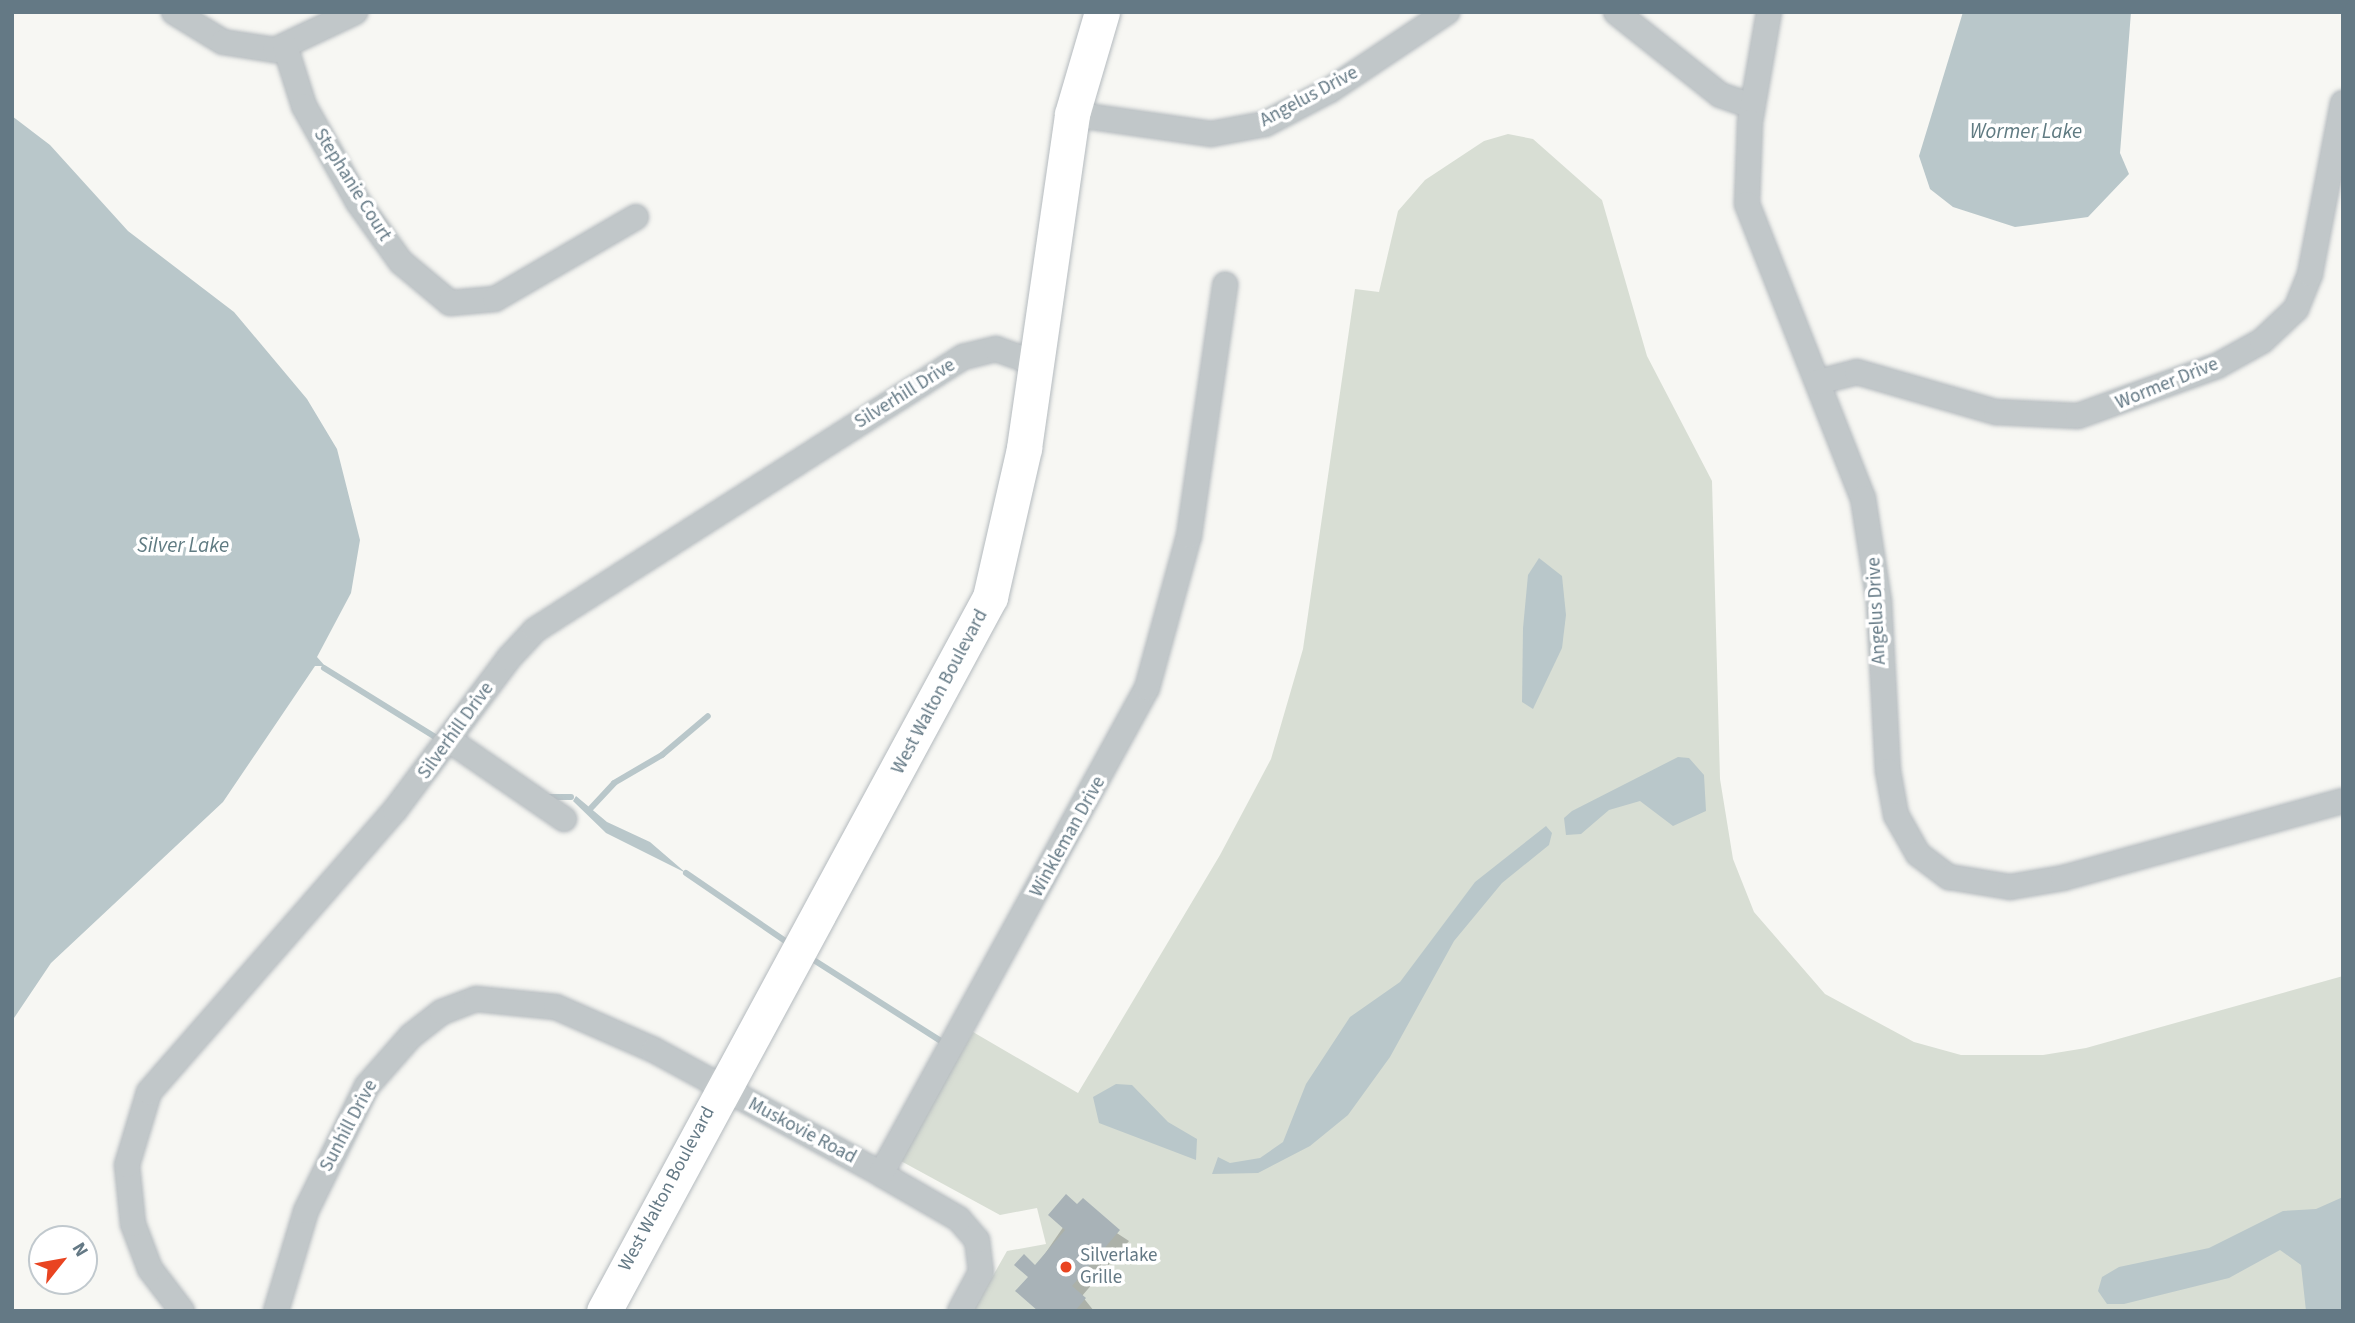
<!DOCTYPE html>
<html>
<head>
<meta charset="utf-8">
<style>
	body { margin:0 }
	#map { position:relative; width:2355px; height:1323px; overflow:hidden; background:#f7f7f3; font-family:"Source Sans 3",sans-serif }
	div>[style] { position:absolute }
	.green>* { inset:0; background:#d8ded4 }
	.water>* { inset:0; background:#b9c7ca }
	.shadow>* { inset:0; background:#0003 }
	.stream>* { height:6px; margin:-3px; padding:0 3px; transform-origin:3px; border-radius:3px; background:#b9c7ca }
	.building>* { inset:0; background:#a8b2b7 }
	.roads { filter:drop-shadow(0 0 2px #b4babe) drop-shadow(0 0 2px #b4babe) }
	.minor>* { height:24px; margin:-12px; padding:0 12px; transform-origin:12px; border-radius:12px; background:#c1c7c9 }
	.secondary>* { height:35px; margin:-17.5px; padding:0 17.5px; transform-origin:17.5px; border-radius:17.5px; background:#fff }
	.dots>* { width:19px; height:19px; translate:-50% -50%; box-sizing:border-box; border:4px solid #fff; border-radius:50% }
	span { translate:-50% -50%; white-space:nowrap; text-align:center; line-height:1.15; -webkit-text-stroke:7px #fff; paint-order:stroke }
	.street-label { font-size:19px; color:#647985 }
	.poi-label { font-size:19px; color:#647985 }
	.left { translate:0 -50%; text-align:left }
	.water-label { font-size:21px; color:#607b82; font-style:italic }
	.frame { position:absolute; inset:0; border:14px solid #647985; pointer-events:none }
	.north { position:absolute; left:28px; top:1225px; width:70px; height:70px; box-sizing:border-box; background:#fff; border:2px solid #c1c9ce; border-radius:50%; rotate:59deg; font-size:19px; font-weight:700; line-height:28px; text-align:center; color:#647985 }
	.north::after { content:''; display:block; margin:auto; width:24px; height:32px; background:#e94421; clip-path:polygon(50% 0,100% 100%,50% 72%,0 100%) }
</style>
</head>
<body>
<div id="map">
	<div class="green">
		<i style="clip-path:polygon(1508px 134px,1533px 139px,1602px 200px,1647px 356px,1712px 481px,1720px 779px,1733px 859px,1754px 912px,1825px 994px,1914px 1042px,1961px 1055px,2043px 1055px,2086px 1048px,2343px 976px,2343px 1311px,973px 1311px,1007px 1251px,1046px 1244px,1037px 1208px,1000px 1215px,899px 1160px,973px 1032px,1078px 1093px,1220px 855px,1271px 759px,1303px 649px,1355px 289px,1379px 292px,1398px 211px,1425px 180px,1484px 141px)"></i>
	</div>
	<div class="water">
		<i style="clip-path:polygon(1963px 12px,2131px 12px,2120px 153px,2129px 174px,2088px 217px,2015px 227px,1953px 207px,1930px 189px,1919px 156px)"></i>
		<i style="clip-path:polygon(12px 116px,50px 145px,128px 231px,234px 312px,307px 399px,337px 449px,360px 540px,351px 593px,317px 657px,325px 666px,315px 666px,223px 802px,51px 963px,12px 1021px)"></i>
		<i style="clip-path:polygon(1539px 558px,1562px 576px,1566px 615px,1562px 648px,1533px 709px,1522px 702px,1523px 628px,1528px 575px)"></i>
		<i style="clip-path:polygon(1678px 757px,1689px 758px,1704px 775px,1706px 811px,1673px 826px,1640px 801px,1609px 810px,1581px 834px,1566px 835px,1564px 818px,1572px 811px)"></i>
		<i style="clip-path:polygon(576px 796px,607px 822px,650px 842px,686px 873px,606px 833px,573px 801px)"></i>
		<i style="clip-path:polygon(1546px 826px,1552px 833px,1549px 845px,1502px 883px,1454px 941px,1390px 1057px,1348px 1115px,1310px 1146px,1258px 1173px,1212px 1174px,1218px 1157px,1230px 1163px,1260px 1158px,1283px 1142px,1306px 1084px,1350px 1017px,1400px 982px,1475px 882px)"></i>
		<i style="clip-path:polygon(1116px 1084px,1132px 1085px,1168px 1122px,1197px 1139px,1196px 1160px,1099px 1123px,1093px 1097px)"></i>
		<i style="clip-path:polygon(2343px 1197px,2343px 1311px,2306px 1311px,2301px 1265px,2280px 1250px,2229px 1278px,2124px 1304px,2107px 1304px,2098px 1291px,2102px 1277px,2119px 1267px,2209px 1248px,2283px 1211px,2316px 1209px)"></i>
	</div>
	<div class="shadow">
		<i style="clip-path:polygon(1077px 1207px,1129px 1241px,1082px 1296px,1094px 1311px,1039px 1311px,1029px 1277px)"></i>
	</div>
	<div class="stream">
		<i style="left:324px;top:668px;width:137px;rotate:31.8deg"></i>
		<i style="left:543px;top:797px;width:28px"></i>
		<i style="left:591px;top:808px;width:34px;rotate:-47deg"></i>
		<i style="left:614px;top:783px;width:56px;rotate:-30.3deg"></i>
		<i style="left:662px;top:755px;width:60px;rotate:-40.3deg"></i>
		<i style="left:686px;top:873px;width:127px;rotate:34.4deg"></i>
		<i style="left:809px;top:957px;width:164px;rotate:32.5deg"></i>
	</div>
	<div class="building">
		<i style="clip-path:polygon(1066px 1194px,1077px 1204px,1083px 1198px,1120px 1230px,1072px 1286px,1086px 1298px,1075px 1311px,1038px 1311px,1015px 1291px,1028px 1277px,1014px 1265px,1024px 1254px,1035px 1265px,1065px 1230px,1048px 1215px)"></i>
	</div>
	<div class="roads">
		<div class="minor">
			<i style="left:174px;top:12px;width:57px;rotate:31.5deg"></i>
			<i style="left:223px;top:42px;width:53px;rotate:8.7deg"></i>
			<i style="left:275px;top:50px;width:89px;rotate:-25.4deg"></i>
			<i style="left:1616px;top:12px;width:133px;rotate:38.6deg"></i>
			<i style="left:1720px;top:95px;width:34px;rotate:19deg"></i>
			<i style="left:1769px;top:12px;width:112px;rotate:99.8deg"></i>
			<i style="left:1750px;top:122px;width:82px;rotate:92.1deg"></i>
			<i style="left:1747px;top:204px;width:316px;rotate:68.5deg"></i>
			<i style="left:1863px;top:498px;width:104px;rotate:81.2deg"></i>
			<i style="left:1879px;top:601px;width:170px;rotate:87deg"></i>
			<i style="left:1888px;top:771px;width:45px;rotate:79.7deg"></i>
			<i style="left:1896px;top:815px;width:45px;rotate:60.6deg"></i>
			<i style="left:1918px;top:854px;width:39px;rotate:37deg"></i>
			<i style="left:1949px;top:877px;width:62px;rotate:9.3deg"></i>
			<i style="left:2010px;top:887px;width:54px;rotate:-9.6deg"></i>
			<i style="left:2063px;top:878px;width:290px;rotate:-15.4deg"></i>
			<i style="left:285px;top:46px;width:63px;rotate:72.4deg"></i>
			<i style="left:304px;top:106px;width:110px;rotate:60.6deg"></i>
			<i style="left:358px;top:202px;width:74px;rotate:54.4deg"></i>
			<i style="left:401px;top:262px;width:64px;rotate:39.9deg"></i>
			<i style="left:450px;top:303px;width:45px;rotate:-5.1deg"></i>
			<i style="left:495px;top:299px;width:163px;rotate:-30.2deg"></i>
			<i style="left:1072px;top:114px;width:140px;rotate:8.2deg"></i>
			<i style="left:1211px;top:134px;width:55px;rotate:-10.5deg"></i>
			<i style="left:1265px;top:124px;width:73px;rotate:-27.6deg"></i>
			<i style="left:1330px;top:90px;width:141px;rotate:-33.7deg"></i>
			<i style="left:1818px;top:382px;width:40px;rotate:-14.4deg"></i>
			<i style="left:1857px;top:372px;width:145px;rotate:16.1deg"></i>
			<i style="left:1996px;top:412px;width:82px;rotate:2.8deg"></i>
			<i style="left:2078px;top:416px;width:148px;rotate:-19.8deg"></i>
			<i style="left:2217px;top:366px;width:51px;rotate:-29.1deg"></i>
			<i style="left:2262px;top:341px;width:47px;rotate:-43.3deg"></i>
			<i style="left:2296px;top:309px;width:38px;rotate:-68deg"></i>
			<i style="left:2310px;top:274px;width:174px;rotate:-79.1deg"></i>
			<i style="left:452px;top:742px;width:136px;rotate:34.5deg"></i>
			<i style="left:182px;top:1311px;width:53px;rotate:-127.3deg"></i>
			<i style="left:150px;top:1269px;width:48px;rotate:-110.7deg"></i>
			<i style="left:133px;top:1224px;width:59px;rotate:-95.8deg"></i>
			<i style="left:127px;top:1165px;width:76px;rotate:-73.2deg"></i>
			<i style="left:149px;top:1092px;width:374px;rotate:-48.9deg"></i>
			<i style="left:395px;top:810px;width:190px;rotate:-53.1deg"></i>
			<i style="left:509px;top:658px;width:38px;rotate:-47deg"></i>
			<i style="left:535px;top:630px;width:508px;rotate:-32.53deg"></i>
			<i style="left:963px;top:357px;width:34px;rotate:-14deg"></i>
			<i style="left:996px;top:349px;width:41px;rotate:19.7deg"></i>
			<i style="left:276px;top:1311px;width:104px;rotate:-73.3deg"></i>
			<i style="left:306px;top:1211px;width:139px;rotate:-64deg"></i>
			<i style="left:367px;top:1086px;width:67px;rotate:-48.7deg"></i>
			<i style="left:411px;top:1036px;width:39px;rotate:-38deg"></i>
			<i style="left:442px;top:1012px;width:36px;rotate:-21deg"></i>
			<i style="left:476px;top:999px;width:80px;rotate:5.7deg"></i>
			<i style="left:556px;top:1007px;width:107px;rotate:23.7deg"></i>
			<i style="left:654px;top:1050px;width:259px;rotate:28.6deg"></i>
			<i style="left:960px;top:1311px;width:44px;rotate:-61.7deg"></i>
			<i style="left:981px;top:1272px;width:32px;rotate:-97deg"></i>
			<i style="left:977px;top:1240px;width:28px;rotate:-131deg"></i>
			<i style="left:959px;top:1219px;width:90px;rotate:-150deg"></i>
			<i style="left:881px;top:1174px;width:554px;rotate:-61.31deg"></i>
			<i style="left:1147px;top:688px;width:158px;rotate:-74.6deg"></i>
			<i style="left:1189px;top:536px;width:254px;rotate:-81.8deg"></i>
		</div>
		<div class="secondary">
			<i style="left:604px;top:1311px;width:812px;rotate:-61.6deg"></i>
			<i style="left:990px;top:597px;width:153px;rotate:-77.1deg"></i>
			<i style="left:1024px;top:448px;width:337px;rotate:-81.8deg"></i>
			<i style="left:1072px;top:114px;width:106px;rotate:-73.6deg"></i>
		</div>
	</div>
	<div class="dots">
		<i style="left:1066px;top:1267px;background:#e94421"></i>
	</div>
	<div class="street-label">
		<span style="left:1309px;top:97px;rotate:-28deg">Angelus Drive</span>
		<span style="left:352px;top:185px;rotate:58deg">Stephanie Court</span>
		<span style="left:2167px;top:384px;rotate:-22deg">Wormer Drive</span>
		<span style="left:905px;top:394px;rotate:-32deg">Silverhill Drive</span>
		<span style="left:1877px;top:611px;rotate:-93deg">Angelus Drive</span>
		<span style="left:940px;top:692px;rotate:-62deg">West Walton Boulevard</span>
		<span style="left:456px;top:731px;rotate:-54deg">Silverhill Drive</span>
		<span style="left:1068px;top:837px;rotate:-61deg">Winkleman Drive</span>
		<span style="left:349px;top:1126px;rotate:-62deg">Sunhill Drive</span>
		<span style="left:802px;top:1131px;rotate:28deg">Muskovie Road</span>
		<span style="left:667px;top:1189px;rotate:-62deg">West Walton Boulevard</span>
	</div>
	<div class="poi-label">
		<span class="left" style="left:1080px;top:1267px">Silverlake<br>Grille</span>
	</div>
	<div class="water-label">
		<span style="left:2026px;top:131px">Wormer Lake</span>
		<span style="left:183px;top:545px">Silver Lake</span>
	</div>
	<div class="frame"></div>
	<div class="north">N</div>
</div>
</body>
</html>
